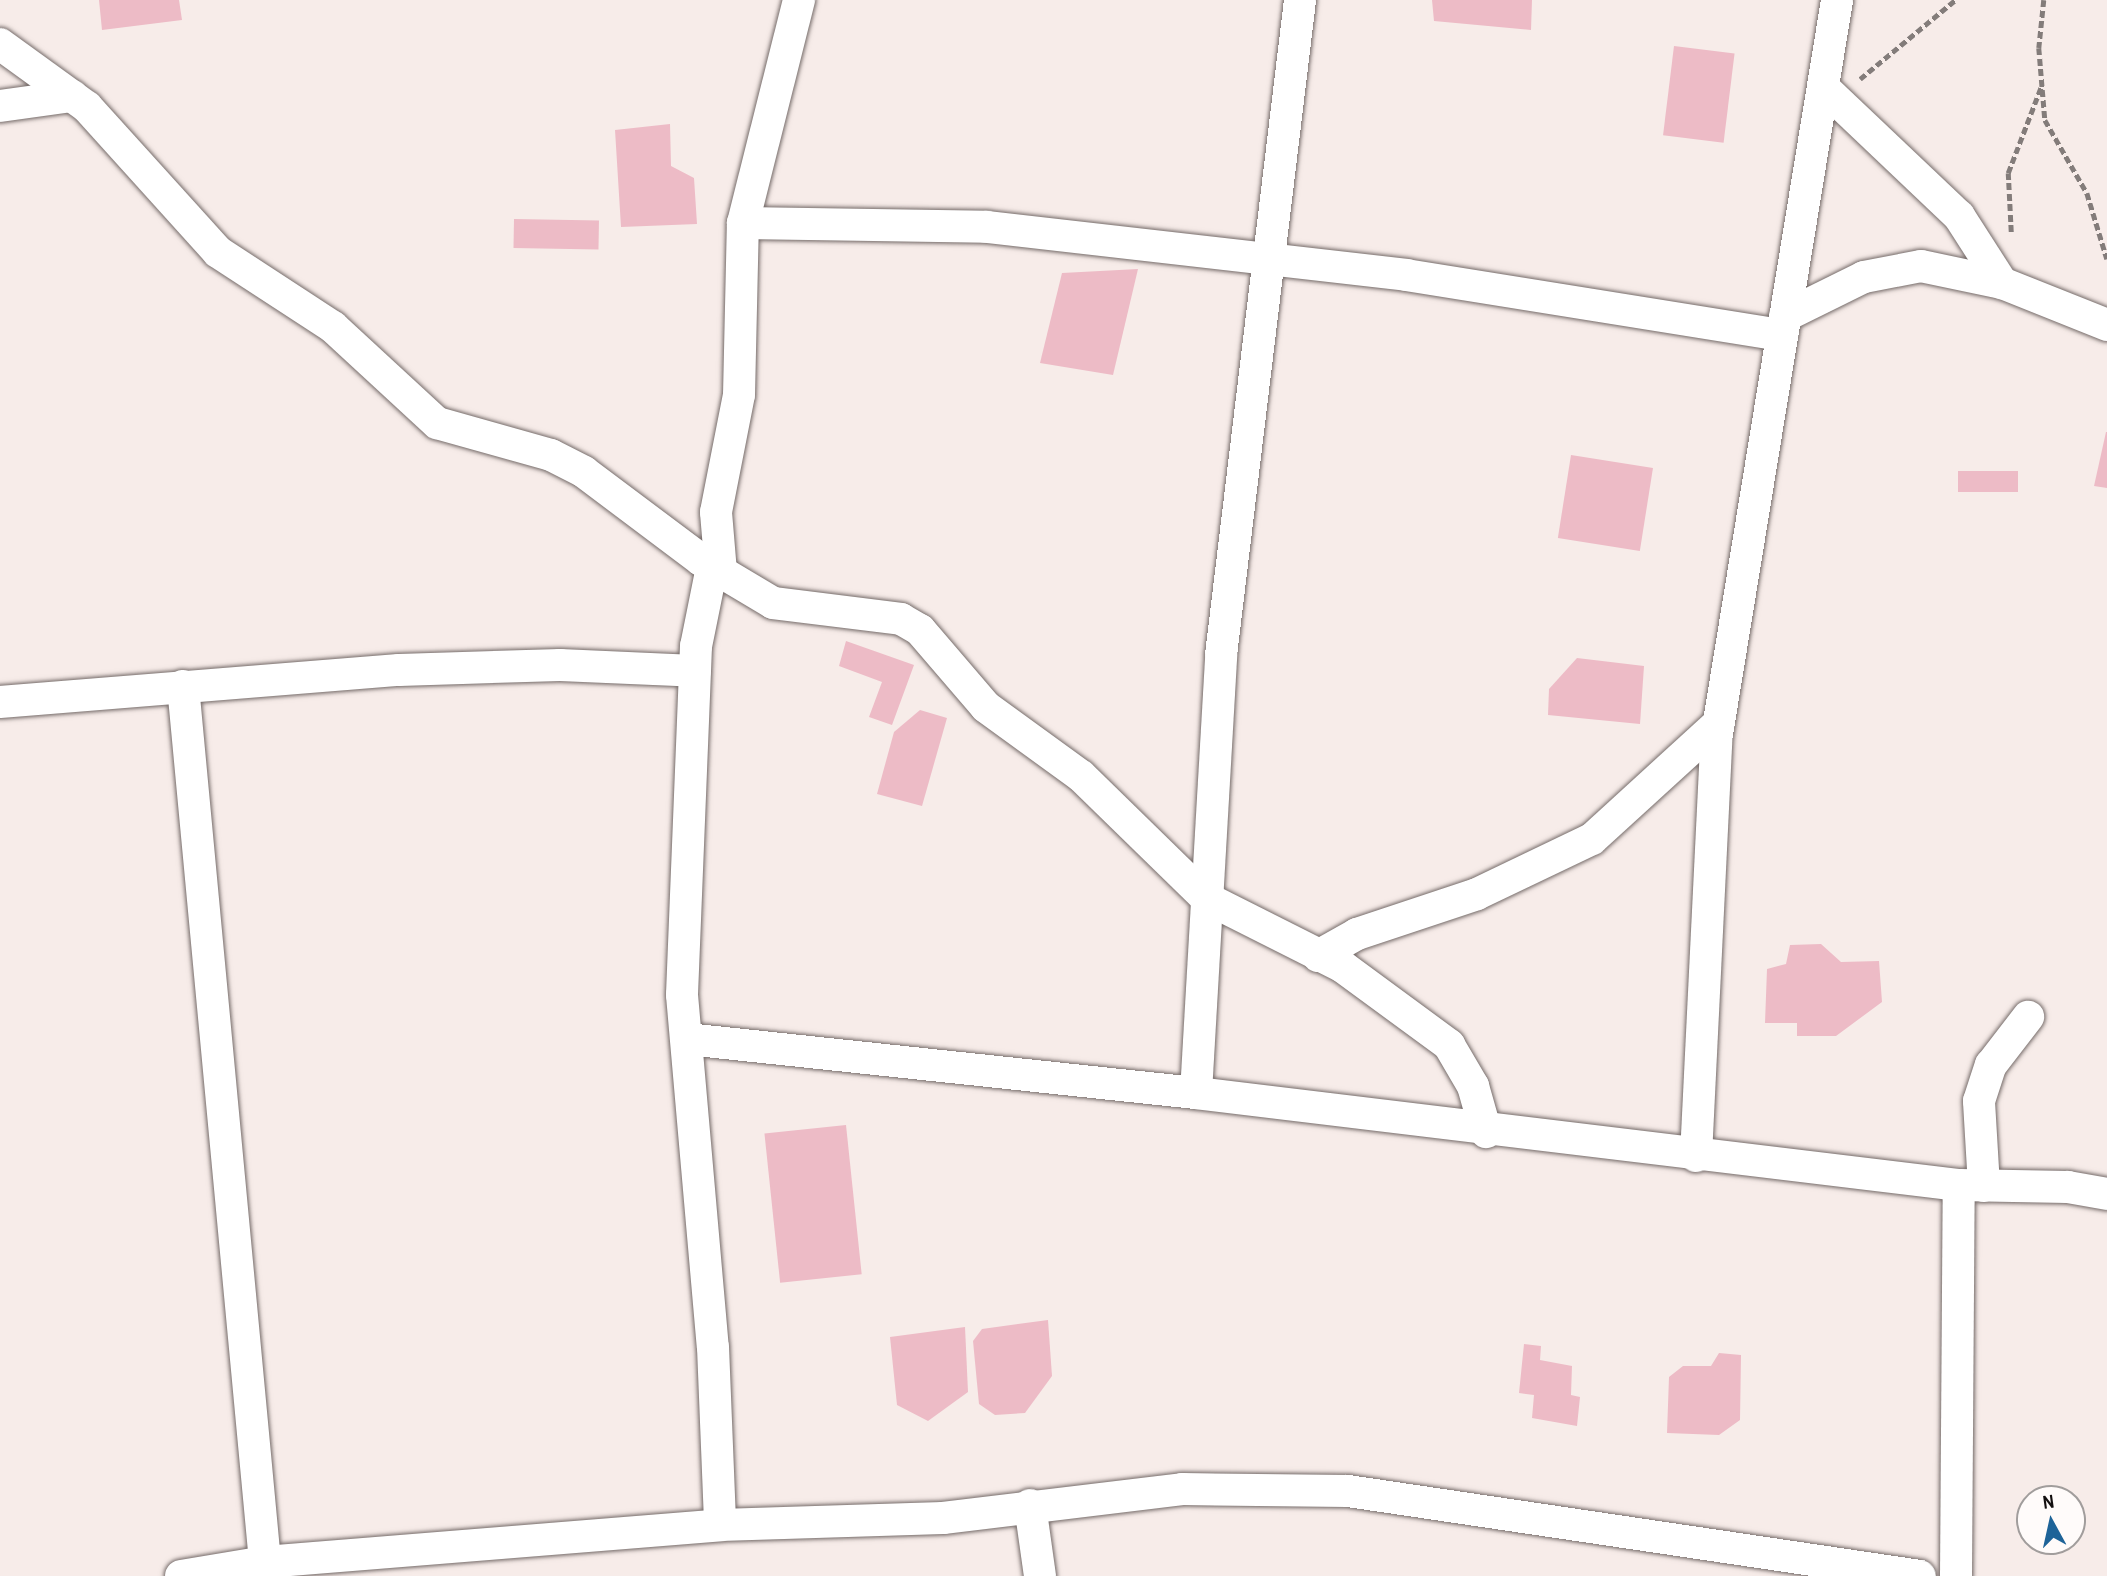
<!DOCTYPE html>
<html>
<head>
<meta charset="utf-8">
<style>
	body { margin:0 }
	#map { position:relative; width:2107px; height:1576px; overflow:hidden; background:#f7ece9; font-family:"Archivo Narrow",sans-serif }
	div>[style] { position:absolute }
	.building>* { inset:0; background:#edbbc6; transform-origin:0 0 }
	.path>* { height:4.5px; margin-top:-2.25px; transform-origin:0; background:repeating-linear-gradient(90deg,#837c7a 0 7px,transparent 0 10.5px) }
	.roads { filter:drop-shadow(0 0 2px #756b69) drop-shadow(0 0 2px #756b69) }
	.minor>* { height:32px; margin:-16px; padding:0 16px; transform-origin:16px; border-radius:16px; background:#fff }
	span { translate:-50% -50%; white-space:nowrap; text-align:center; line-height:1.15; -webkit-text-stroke:5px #fffbfa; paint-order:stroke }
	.north { position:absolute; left:2016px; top:1485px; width:70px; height:70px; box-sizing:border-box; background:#fffbfa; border:2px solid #a19d9c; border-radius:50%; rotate:352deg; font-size:19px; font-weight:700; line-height:28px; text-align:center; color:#130f0f }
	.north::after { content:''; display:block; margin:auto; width:24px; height:32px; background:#1e6398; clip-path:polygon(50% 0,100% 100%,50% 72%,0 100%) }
</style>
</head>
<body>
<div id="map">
	<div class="building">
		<i style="clip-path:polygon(99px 0,179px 0,182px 20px,102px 30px)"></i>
		<i style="clip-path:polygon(1432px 0,1532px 0,1531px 30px,1434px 21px)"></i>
		<i style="left:1674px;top:46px;width:61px;height:90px;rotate:7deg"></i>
		<i style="clip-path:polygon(670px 124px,671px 166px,694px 178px,697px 224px,621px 227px,615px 130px)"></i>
		<i style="left:514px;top:219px;width:85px;height:29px;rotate:1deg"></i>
		<i style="clip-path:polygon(1138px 269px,1113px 375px,1040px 363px,1062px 273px)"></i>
		<i style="clip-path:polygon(2106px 432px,2107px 432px,2107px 488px,2094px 486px)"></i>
		<i style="left:1571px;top:455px;width:83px;height:84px;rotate:9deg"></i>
		<i style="left:2018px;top:471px;width:21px;height:60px;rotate:90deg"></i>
		<i style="clip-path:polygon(846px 641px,914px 665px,892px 725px,869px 717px,882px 682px,839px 666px)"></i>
		<i style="clip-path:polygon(1577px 658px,1644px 666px,1640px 724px,1548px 715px,1549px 689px)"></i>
		<i style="clip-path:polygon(920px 710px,947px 718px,922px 806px,877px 794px,894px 732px)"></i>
		<i style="clip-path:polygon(1821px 944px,1841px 962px,1879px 961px,1882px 1002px,1836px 1036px,1797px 1036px,1797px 1023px,1765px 1023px,1767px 969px,1786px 964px,1790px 945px)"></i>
		<i style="left:846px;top:1125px;width:150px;height:82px;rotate:84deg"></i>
		<i style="clip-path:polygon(1048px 1320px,1052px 1376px,1025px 1413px,995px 1415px,979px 1404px,973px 1341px,982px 1329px)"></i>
		<i style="clip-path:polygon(965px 1327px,968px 1392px,928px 1421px,897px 1405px,890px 1337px)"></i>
		<i style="clip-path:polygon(1524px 1344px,1541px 1346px,1540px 1360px,1572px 1366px,1571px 1395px,1580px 1397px,1577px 1426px,1532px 1418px,1534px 1395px,1519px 1393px)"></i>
		<i style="clip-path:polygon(1719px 1353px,1741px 1355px,1740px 1420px,1719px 1435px,1667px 1433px,1669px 1377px,1683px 1366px,1711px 1366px)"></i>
	</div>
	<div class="path">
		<i style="left:2044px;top:0;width:48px;rotate:95.9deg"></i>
		<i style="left:2039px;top:48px;width:72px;rotate:85.2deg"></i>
		<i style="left:2045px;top:120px;width:84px;rotate:60.1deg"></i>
		<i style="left:2087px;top:193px;width:69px;rotate:73.1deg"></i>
		<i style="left:1860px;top:79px;width:124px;rotate:-39.7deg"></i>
		<i style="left:2011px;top:232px;width:59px;rotate:-92.9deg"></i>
		<i style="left:2008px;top:173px;width:92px;rotate:-69deg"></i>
	</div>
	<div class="roads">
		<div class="minor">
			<i style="left:0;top:44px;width:107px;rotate:35.9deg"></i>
			<i style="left:87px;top:107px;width:195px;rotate:47.9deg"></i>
			<i style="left:218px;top:252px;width:137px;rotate:33.1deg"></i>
			<i style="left:333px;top:327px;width:142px;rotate:42.7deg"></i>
			<i style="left:437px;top:423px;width:118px;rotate:15.7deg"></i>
			<i style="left:551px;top:455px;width:37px;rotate:27deg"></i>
			<i style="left:584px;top:472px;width:146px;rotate:36.9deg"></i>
			<i style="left:701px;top:560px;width:84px;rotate:30.8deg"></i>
			<i style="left:773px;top:603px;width:129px;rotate:7.1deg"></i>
			<i style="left:901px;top:619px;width:22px;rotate:30deg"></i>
			<i style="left:920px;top:630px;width:101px;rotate:49.4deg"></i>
			<i style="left:986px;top:707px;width:117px;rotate:36deg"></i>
			<i style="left:1081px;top:776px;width:175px;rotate:44.3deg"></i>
			<i style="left:1206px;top:898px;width:153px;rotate:26.7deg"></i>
			<i style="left:1343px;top:967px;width:132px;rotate:36.3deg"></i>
			<i style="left:1449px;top:1045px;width:48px;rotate:59.7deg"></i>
			<i style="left:1473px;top:1086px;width:48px;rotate:74.2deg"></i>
			<i style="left:1825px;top:89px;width:185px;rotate:43.5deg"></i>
			<i style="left:1959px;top:216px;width:80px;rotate:57.3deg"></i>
			<i style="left:0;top:106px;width:73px;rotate:-7.9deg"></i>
			<i style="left:743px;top:223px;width:244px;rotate:0.9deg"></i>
			<i style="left:987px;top:227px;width:422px;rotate:6.5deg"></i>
			<i style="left:1406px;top:275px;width:381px;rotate:9.1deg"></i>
			<i style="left:1785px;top:316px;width:88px;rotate:-26.3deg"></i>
			<i style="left:1864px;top:277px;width:58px;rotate:-10.9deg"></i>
			<i style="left:1921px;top:266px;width:83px;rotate:11.9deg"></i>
			<i style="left:2002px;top:283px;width:113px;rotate:21.8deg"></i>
			<i style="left:712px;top:567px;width:81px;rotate:101.4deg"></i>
			<i style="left:696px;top:646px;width:349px;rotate:92.3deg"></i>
			<i style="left:682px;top:995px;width:353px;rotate:85deg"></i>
			<i style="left:713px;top:1347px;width:178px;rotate:87.7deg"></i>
			<i style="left:721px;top:572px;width:60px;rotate:-94.8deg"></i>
			<i style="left:716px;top:512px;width:119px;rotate:-78.9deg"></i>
			<i style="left:739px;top:395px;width:172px;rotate:-88.7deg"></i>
			<i style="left:743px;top:223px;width:230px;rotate:-75.9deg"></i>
			<i style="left:183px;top:686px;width:880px;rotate:84.65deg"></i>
			<i style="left:0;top:702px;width:400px;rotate:-4.6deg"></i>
			<i style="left:399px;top:670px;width:161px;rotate:-1.8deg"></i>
			<i style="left:560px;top:665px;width:135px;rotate:2.5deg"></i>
			<i style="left:1318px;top:956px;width:45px;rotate:-29.4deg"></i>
			<i style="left:1357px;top:934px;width:126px;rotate:-18.4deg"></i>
			<i style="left:1477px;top:894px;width:127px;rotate:-25.6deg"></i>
			<i style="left:1592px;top:839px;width:171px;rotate:-42.4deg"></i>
			<i style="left:687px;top:1039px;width:512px;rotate:6.06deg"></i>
			<i style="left:1196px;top:1093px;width:769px;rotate:6.88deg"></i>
			<i style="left:1959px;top:1185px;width:109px;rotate:1.1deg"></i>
			<i style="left:2068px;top:1187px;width:40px;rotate:10deg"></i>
			<i style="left:1196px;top:1093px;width:439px;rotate:-86.7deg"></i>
			<i style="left:1221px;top:655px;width:660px;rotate:-83.12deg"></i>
			<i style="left:1696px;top:1156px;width:416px;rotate:-87.2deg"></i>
			<i style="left:1716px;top:740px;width:750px;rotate:-80.71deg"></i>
			<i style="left:1984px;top:1186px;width:85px;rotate:-93.4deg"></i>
			<i style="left:1979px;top:1101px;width:38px;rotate:-72deg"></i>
			<i style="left:1991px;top:1065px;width:61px;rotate:-52.4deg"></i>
			<i style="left:1030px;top:1505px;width:72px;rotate:82deg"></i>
			<i style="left:181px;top:1576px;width:85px;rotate:-9.5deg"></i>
			<i style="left:265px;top:1562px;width:457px;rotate:-4.6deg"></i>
			<i style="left:720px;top:1525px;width:223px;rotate:-1.8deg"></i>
			<i style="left:943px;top:1518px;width:241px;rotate:-6.9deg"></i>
			<i style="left:1182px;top:1489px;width:166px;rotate:0.7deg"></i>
			<i style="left:1348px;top:1491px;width:578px;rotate:8.45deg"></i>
			<i style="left:1956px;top:1576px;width:391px;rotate:-89.6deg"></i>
		</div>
	</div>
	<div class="north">N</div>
</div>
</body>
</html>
